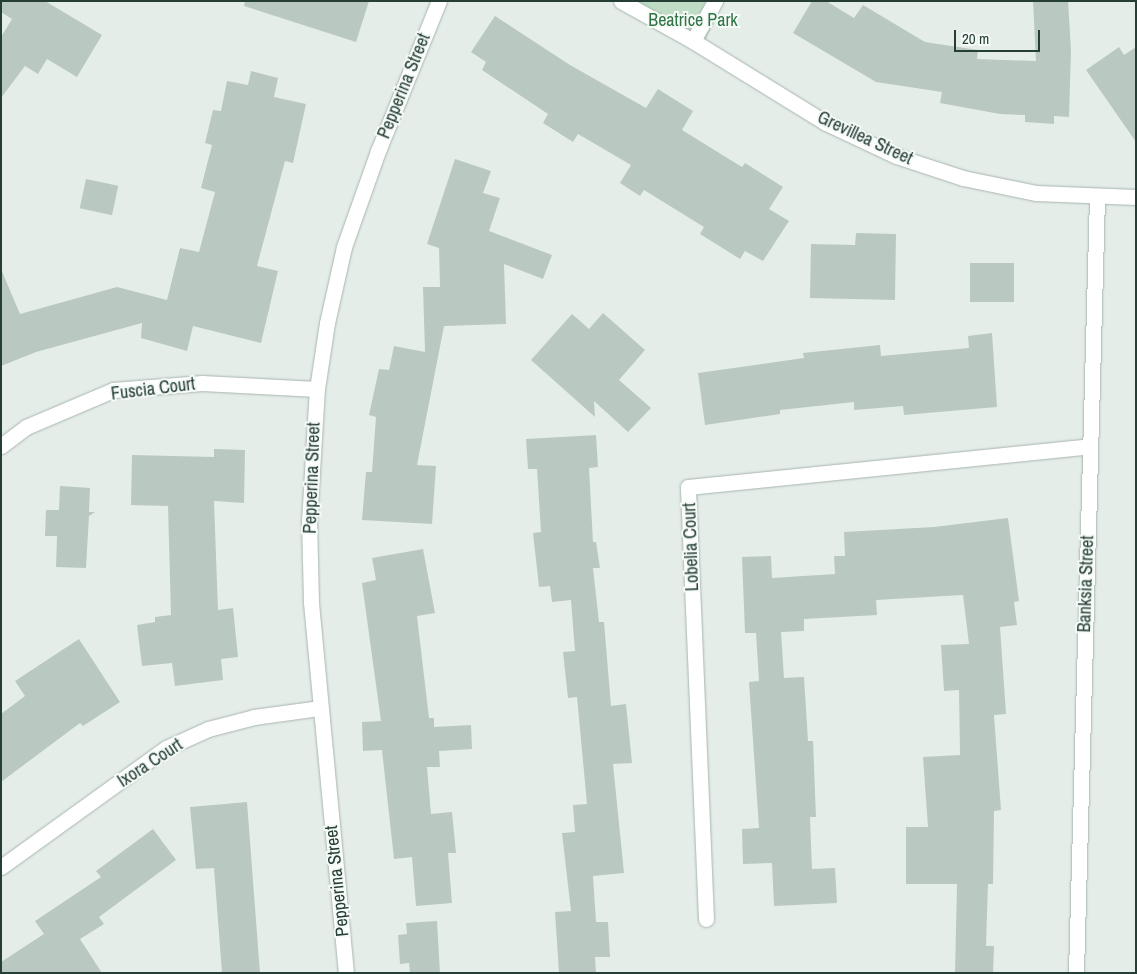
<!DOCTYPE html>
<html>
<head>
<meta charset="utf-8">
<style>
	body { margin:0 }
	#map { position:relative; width:1137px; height:974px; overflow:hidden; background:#e5ede9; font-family:"Archivo Narrow",sans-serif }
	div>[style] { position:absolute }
	.green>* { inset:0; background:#bfddc5 }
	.building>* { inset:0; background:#bac8c2; transform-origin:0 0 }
	.roads { filter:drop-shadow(0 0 1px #a8b5b0) drop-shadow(0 0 1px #a8b5b0) }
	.minor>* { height:15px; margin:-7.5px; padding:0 7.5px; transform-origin:7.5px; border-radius:7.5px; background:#fff }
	span { translate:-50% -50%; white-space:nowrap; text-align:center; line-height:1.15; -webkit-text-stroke:4px #f5faf7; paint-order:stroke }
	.park-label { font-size:18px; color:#307346 }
	.street-label { font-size:18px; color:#253e36 }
	.frame { position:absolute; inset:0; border:2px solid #253e36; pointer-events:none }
	.scale { position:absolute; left:954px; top:30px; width:86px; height:22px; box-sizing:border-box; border:2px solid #253e36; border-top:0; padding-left:6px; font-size:15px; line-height:18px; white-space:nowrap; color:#253e36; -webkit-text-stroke:4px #f5faf7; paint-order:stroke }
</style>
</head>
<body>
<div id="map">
	<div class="green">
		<i style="clip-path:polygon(622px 1px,722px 1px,703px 47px)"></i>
	</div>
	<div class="building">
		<i style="clip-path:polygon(1px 1px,45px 1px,102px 35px,77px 77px,47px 59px,38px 74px,25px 66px,1px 98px,1px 37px,12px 19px,1px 12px)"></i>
		<i style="clip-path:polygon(245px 1px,369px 1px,356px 42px,244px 6px)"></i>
		<i style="clip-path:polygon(812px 1px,826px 1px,854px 18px,863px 5px,925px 42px,978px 50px,977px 59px,1036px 61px,1033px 1px,1068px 1px,1071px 50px,1069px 117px,1054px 116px,1054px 124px,1025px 122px,1025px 115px,1000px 114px,940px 103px,942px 92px,876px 82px,793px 33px)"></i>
		<i style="clip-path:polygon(495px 16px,570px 65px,646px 108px,658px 89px,693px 111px,682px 130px,742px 167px,745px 163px,783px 187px,769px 209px,789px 221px,763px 261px,745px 251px,740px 259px,700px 234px,704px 227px,644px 190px,640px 196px,620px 183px,631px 165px,578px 134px,573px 142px,543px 123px,548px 114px,482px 70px,486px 62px,471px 52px)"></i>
		<i style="clip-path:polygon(1119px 47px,1124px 55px,1136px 47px,1136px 142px,1086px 70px)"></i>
		<i style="clip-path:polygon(251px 71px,278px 78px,274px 97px,306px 104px,293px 163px,285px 161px,257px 266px,278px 271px,261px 343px,193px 326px,187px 351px,141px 338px,142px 323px,36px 352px,1px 366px,1px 269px,20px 314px,117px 287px,167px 300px,180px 248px,199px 252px,215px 192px,201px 188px,212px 145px,205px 143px,213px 110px,221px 111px,227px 81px,248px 85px)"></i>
		<i style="clip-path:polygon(455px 159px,491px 171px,483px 193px,500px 198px,489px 231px,552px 255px,543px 279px,504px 264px,506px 324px,444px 326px,417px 465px,436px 466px,432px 524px,362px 520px,366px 472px,372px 472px,376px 417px,369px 415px,379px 369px,389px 370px,394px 346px,425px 352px,423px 287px,440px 287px,439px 248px,427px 244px)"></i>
		<i style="left:86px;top:179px;width:33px;height:30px;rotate:12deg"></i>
		<i style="clip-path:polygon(856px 233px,896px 234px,895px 300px,810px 298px,811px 244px,855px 245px)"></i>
		<i style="left:970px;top:263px;width:44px;height:39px"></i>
		<i style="clip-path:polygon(603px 313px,645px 350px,619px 380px,651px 408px,628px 432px,594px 401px,595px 417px,531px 360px,572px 314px,589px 329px)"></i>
		<i style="clip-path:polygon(992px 333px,997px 407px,904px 415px,903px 406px,854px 410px,854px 402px,780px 410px,780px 414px,705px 425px,698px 373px,804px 358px,803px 353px,880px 345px,881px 356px,969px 348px,968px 336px)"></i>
		<i style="clip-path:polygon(596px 435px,598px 467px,589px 468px,593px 542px,596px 542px,600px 568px,593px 568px,599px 622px,604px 622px,611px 706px,626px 704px,632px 763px,613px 764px,624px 873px,593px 876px,596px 922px,608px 922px,610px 957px,595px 957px,596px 973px,559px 973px,555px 912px,571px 911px,562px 833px,575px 832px,573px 805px,587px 804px,577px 697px,568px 698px,563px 652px,575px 651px,571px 600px,552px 602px,550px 586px,539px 587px,533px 533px,541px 532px,537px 469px,528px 469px,526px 439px)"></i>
		<i style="clip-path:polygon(214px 449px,245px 450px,244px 503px,214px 501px,218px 610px,233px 608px,238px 657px,221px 659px,223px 680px,175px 686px,172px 663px,142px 666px,137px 625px,155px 622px,155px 617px,171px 615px,168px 506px,131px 505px,132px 455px,214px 457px)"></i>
		<i style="clip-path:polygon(60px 486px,90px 488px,89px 512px,95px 512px,89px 516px,86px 568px,56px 567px,57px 536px,45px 536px,46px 510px,59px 510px)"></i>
		<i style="clip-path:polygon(1008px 518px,1019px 601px,1014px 602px,1017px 625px,1000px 627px,1006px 714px,994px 715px,1001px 810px,994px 811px,993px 884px,988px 884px,986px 946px,994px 946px,993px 973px,955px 973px,957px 884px,906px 884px,906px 827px,928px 827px,923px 757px,960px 755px,959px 690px,944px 691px,941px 645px,969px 644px,963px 595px,876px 600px,877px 615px,804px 619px,804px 631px,781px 632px,784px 678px,804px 677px,808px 741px,813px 741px,816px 817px,810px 817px,812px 869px,835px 868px,837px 903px,774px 906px,772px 863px,743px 864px,742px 829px,759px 828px,749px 682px,759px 681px,756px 633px,745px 633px,742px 557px,771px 556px,772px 578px,835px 574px,834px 556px,845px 556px,844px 532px,934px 527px)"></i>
		<i style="clip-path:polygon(423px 549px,435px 613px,417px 616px,429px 718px,434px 718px,434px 727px,471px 725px,472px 749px,439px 751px,440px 767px,427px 767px,431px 814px,452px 812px,456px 853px,448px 853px,452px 903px,416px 906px,412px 857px,394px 859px,382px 750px,363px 751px,362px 722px,381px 721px,362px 583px,376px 580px,372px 558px)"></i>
		<i style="clip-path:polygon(79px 639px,120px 702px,83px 726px,80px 723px,1px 782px,1px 714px,25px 696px,15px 681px)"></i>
		<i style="clip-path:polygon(247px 802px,260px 973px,222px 973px,214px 868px,196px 869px,190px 807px)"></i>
		<i style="clip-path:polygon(153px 829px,176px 860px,99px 917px,104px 924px,80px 939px,102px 973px,1px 973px,1px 962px,44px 934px,35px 921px,101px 877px,96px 871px)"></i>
		<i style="clip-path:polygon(437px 921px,440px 973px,410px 973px,409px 963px,400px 964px,398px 935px,407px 934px,406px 923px)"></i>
	</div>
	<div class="roads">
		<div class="minor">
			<i style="left:621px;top:1px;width:82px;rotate:29.1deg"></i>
			<i style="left:693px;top:41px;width:156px;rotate:31.7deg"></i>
			<i style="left:826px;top:123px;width:77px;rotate:25.2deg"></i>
			<i style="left:896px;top:156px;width:71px;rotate:18.2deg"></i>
			<i style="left:963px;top:178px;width:75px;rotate:11.6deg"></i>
			<i style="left:1036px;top:193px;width:100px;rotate:2.3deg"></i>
			<i style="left:693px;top:41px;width:46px;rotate:-61.2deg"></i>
			<i style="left:1px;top:446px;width:31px;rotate:-37deg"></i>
			<i style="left:26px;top:427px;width:95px;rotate:-23deg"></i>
			<i style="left:113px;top:390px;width:89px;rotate:-4.5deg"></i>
			<i style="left:202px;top:383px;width:115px;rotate:3deg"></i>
			<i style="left:1px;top:867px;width:203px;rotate:-35.8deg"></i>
			<i style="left:166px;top:748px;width:46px;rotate:-24.3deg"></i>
			<i style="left:208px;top:729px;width:48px;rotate:-14.6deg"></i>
			<i style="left:254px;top:717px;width:67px;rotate:-7.8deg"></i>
			<i style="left:706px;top:919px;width:432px;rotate:-92.4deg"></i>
			<i style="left:688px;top:487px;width:404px;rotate:-5.8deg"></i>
			<i style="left:346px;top:973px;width:373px;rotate:-95.4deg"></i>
			<i style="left:311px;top:602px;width:80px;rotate:-91.4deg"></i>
			<i style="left:309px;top:522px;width:133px;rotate:-86.6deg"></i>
			<i style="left:317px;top:389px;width:67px;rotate:-81.4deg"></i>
			<i style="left:327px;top:323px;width:78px;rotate:-77.4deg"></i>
			<i style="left:344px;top:247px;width:102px;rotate:-70.5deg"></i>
			<i style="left:378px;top:151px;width:162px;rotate:-67.9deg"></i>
			<i style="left:1076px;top:973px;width:777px;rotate:-88.45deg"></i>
		</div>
	</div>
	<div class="park-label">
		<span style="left:693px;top:20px">Beatrice Park</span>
	</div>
	<div class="street-label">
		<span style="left:404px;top:86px;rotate:-68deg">Pepperina Street</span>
		<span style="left:865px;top:138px;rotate:25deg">Grevillea Street</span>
		<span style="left:153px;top:389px;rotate:-7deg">Fuscia Court</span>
		<span style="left:312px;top:478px;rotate:-88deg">Pepperina Street</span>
		<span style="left:691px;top:547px;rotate:-92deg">Lobelia Court</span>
		<span style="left:1086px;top:584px;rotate:-88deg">Banksia Street</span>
		<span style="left:150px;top:763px;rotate:-33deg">Ixora Court</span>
		<span style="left:337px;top:881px;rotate:-96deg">Pepperina Street</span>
	</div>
	<div class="frame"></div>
	<div class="scale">20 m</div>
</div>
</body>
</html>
